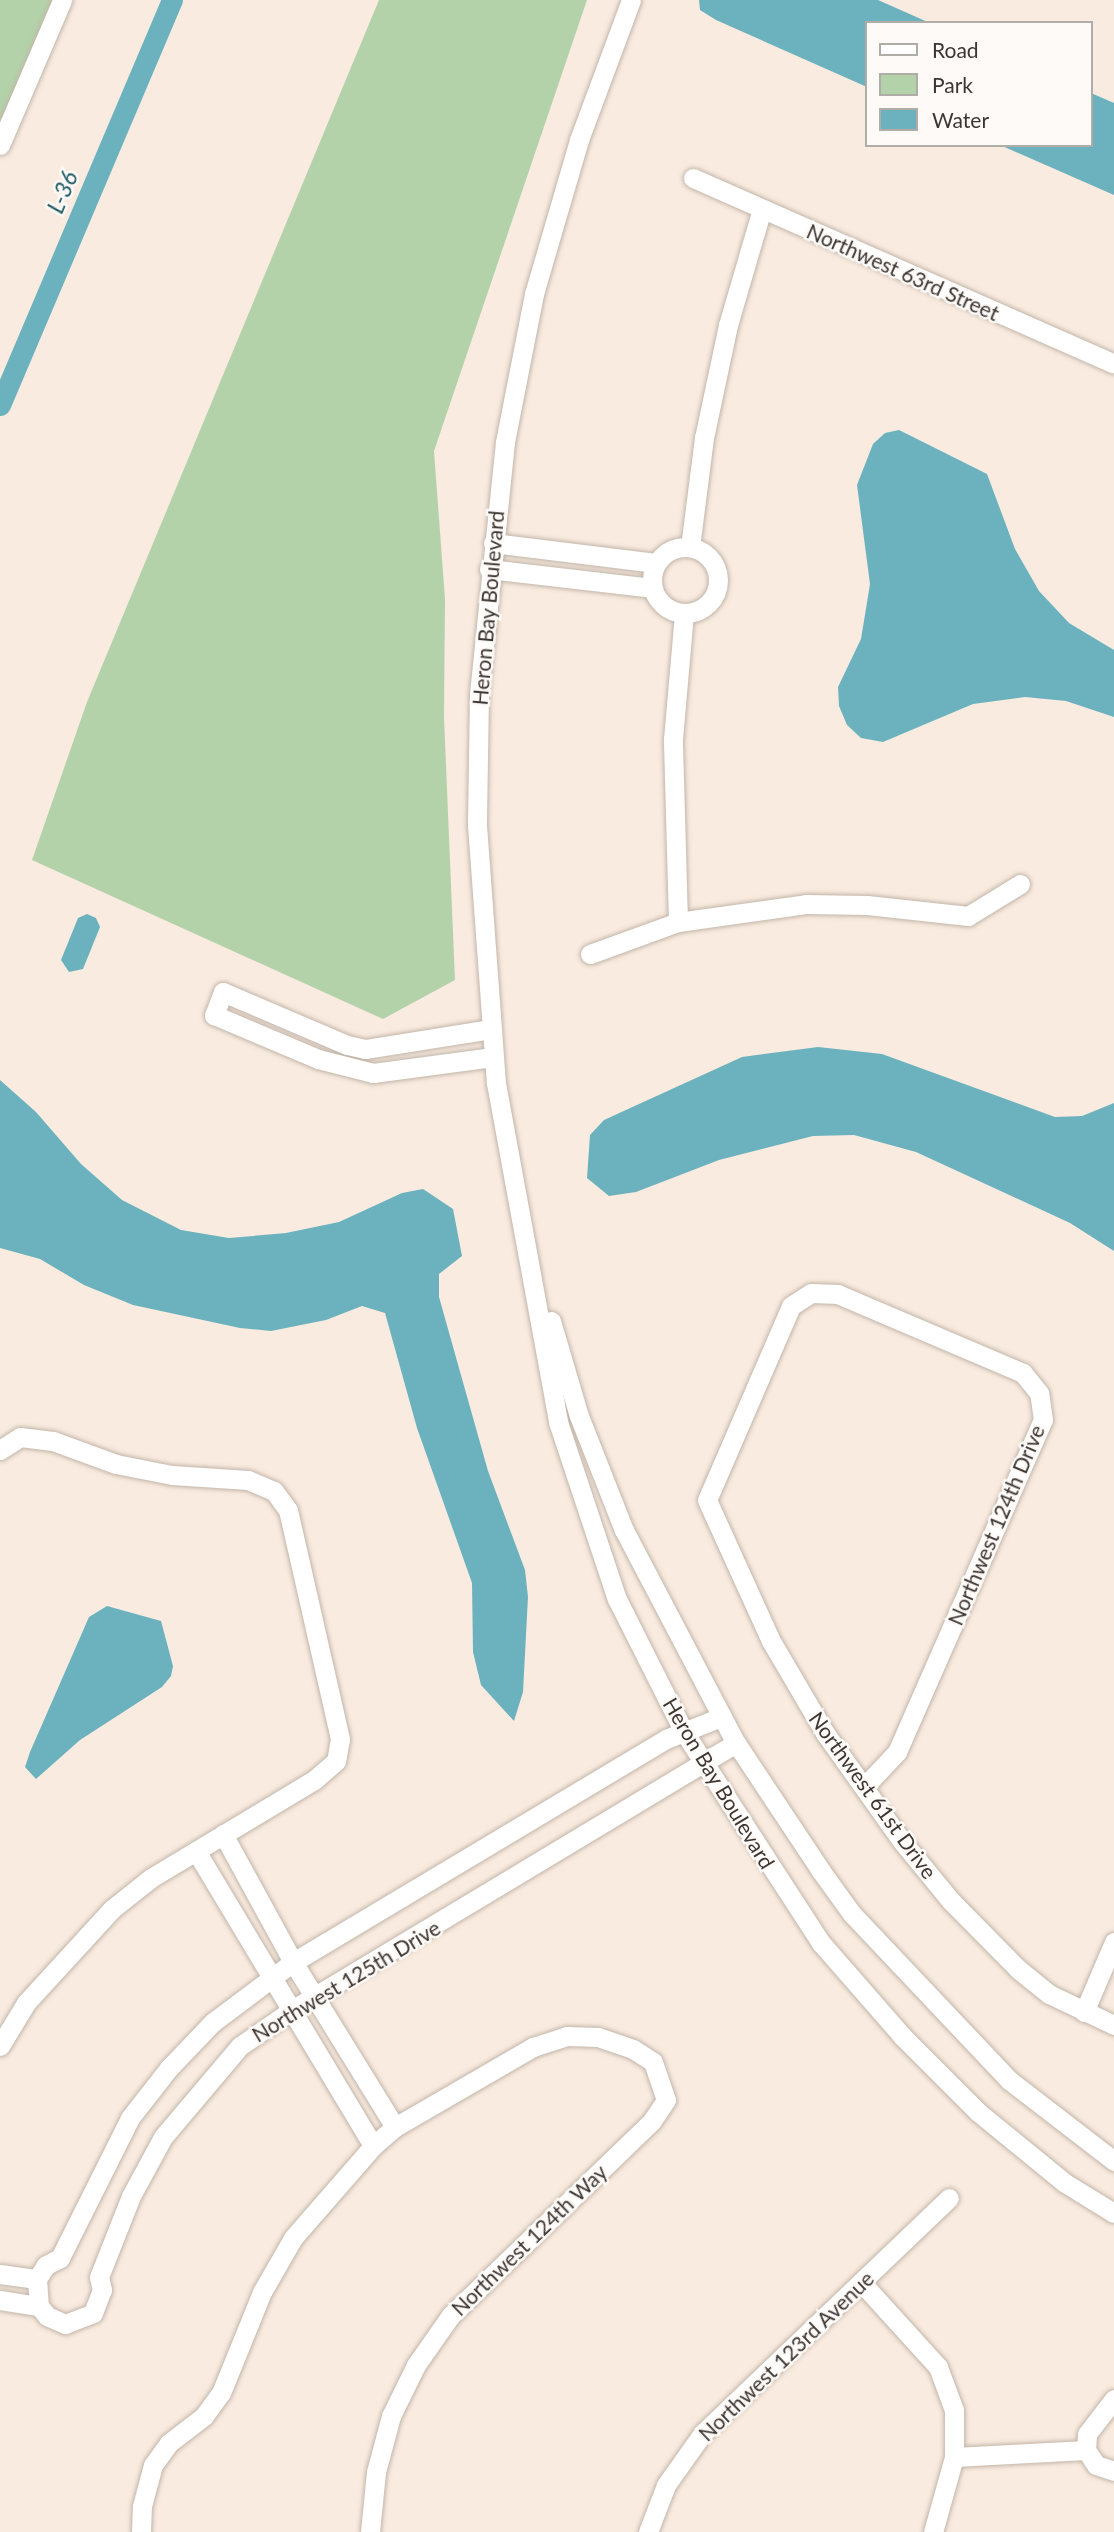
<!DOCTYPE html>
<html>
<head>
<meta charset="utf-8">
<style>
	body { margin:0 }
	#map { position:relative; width:1114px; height:2532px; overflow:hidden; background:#f9ebdf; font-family:Lato,sans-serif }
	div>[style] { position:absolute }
	.green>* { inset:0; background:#b3d2a9 }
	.water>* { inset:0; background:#6bb2be }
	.canal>* { height:21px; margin:-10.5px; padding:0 10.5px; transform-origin:10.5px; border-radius:10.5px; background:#6bb2be }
	.roads { filter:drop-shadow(0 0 2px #c2b5a9) drop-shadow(0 0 2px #c2b5a9) }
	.minor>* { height:19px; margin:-9.5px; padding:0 9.5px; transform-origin:9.5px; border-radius:9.5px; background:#fff }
	.minor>.ring { margin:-9.5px; padding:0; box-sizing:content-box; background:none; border:19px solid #fff; border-radius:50% }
	span { translate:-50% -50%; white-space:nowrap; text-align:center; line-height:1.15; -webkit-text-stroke:5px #fdfaf8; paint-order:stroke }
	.street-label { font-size:21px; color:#3c3631 }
	.water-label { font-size:23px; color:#1d5962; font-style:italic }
	.legend { position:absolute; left:865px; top:21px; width:228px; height:126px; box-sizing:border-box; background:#fdfaf8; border:2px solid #b0aca8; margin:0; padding:9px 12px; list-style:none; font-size:21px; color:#3c3631 }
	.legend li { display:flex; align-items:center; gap:14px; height:35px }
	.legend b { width:35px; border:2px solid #b0aca8 }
</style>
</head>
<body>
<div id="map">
	<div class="green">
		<i style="clip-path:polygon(0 0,62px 0,0 145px)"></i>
		<i style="clip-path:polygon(379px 0,587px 0,434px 451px,445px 599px,444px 717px,455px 980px,383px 1019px,32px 860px,87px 702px)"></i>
	</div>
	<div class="water">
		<i style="clip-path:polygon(699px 0,878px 0,930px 23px,867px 23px,867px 87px,716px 20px,700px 10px)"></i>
		<i style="clip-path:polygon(1091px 93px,1114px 103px,1114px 195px,1000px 145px,1091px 145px)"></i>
		<i style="clip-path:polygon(899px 430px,987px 474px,1015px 549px,1039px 591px,1069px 623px,1114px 650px,1114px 717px,1066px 701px,1025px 697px,973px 704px,883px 742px,861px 738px,847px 725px,839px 706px,838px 687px,861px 639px,870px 584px,857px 485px,873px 444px,885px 433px)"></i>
		<i style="clip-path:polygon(87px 914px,96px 918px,100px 927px,83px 969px,69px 972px,61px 960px,78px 918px)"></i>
		<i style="clip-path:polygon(818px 1047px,882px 1054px,1055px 1117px,1082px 1116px,1114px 1103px,1114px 1251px,1070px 1223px,916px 1152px,854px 1135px,813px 1136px,719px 1160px,636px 1192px,609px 1196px,587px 1178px,590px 1135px,604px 1120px,742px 1057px)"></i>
		<i style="clip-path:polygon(0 1080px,36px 1112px,81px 1164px,122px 1200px,181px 1230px,229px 1238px,286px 1233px,339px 1222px,402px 1193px,423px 1189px,453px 1209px,462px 1256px,439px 1274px,439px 1297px,488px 1471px,525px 1570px,528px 1597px,523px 1692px,514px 1721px,481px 1685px,473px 1652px,472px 1583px,417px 1428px,385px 1313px,362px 1306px,326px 1320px,271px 1331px,240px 1328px,133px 1305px,84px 1285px,40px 1259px,0 1248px)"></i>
		<i style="clip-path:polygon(107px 1606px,161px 1621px,173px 1666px,171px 1676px,162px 1687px,80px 1740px,36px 1779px,25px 1767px,30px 1752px,89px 1617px)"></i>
	</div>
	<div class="canal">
		<i style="left:0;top:405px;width:440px;rotate:-67deg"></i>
	</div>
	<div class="roads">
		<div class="minor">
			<i style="left:631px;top:0;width:149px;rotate:110.4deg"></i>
			<i style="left:579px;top:140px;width:160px;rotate:106.3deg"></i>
			<i style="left:534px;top:294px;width:151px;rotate:101.1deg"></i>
			<i style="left:505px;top:442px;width:253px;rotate:95.9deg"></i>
			<i style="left:479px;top:694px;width:131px;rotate:90.9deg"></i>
			<i style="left:477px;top:825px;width:259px;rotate:85.8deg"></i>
			<i style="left:496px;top:1083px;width:345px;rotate:79.6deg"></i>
			<i style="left:558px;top:1422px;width:187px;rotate:71.6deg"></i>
			<i style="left:617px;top:1599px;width:149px;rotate:63.3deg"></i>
			<i style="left:684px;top:1732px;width:252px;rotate:57deg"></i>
			<i style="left:821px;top:1943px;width:123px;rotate:48.9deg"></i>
			<i style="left:902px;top:2036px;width:107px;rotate:45deg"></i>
			<i style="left:978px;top:2112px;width:112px;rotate:39.2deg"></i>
			<i style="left:1065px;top:2183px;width:57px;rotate:31.5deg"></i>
			<i style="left:0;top:145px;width:158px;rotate:-66.8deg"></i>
			<i style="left:693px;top:178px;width:460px;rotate:23.8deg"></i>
			<i style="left:493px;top:543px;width:164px;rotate:7deg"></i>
			<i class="ring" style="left:652px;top:547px;width:47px;height:47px"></i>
			<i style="left:690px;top:547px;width:110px;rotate:-82.7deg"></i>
			<i style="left:704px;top:438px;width:116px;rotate:-78deg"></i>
			<i style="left:728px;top:325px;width:121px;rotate:-73.7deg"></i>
			<i style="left:489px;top:569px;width:164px;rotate:6.6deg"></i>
			<i style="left:678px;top:922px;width:183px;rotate:-91.6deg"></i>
			<i style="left:673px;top:739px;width:126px;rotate:-85deg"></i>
			<i style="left:590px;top:954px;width:94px;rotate:-20deg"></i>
			<i style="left:678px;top:922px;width:129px;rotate:-8deg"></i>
			<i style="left:806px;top:904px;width:61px;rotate:0.9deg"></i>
			<i style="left:867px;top:905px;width:102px;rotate:6.2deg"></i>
			<i style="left:968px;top:916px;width:61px;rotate:-31.6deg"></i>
			<i style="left:491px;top:1029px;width:128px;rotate:171deg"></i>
			<i style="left:365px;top:1049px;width:18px;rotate:-167deg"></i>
			<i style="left:347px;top:1045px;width:135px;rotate:-156.9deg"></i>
			<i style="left:223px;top:992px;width:25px;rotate:111deg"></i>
			<i style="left:214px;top:1015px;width:113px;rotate:22.9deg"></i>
			<i style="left:318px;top:1059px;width:57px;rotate:14.3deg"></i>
			<i style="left:373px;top:1073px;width:121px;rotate:-7.6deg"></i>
			<i style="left:551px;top:1321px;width:99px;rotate:73.6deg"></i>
			<i style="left:579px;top:1416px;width:123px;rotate:68.5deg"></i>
			<i style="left:624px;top:1530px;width:241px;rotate:62.3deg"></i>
			<i style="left:736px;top:1743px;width:154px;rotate:56.4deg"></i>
			<i style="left:821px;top:1871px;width:53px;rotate:54.2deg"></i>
			<i style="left:852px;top:1914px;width:228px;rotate:46.6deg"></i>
			<i style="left:1009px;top:2080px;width:133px;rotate:37.6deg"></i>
			<i style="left:0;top:1450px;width:24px;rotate:-33deg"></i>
			<i style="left:20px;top:1437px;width:33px;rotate:7deg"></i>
			<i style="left:53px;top:1441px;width:67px;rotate:20.1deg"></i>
			<i style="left:116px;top:1464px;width:57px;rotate:11.1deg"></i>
			<i style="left:172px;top:1475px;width:76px;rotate:3.8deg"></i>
			<i style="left:248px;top:1480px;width:28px;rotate:23deg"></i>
			<i style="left:274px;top:1491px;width:24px;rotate:54deg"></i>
			<i style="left:288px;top:1510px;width:235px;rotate:77.2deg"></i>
			<i style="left:340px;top:1739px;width:22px;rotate:100deg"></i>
			<i style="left:336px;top:1761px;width:29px;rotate:139deg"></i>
			<i style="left:314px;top:1780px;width:190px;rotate:149deg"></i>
			<i style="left:151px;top:1878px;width:50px;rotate:141.5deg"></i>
			<i style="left:112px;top:1909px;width:127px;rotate:132.5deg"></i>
			<i style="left:26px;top:2003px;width:50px;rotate:121.2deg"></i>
			<i style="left:721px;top:1717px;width:59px;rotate:158.2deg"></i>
			<i style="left:666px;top:1739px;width:435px;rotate:149.1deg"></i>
			<i style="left:293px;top:1962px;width:100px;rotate:143.1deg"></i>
			<i style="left:213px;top:2022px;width:64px;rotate:133.7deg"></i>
			<i style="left:169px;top:2068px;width:63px;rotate:128deg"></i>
			<i style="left:130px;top:2118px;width:157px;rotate:116.6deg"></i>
			<i style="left:60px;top:2258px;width:16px;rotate:153deg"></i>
			<i style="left:46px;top:2265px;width:17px;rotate:123deg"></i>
			<i style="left:37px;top:2279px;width:27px;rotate:86deg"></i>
			<i style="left:39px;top:2306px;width:13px;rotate:51deg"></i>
			<i style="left:47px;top:2316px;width:20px;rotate:24deg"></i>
			<i style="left:65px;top:2324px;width:30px;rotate:-21deg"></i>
			<i style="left:93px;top:2313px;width:25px;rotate:-69deg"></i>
			<i style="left:102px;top:2290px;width:13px;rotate:-103deg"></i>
			<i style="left:99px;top:2277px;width:87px;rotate:-68.4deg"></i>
			<i style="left:131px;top:2196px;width:67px;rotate:-61.5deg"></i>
			<i style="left:163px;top:2137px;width:119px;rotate:-49.8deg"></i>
			<i style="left:240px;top:2046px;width:63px;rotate:-34.7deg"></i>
			<i style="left:292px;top:2010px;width:518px;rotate:-31.02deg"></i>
			<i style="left:864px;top:1787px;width:48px;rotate:-46.7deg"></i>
			<i style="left:897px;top:1752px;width:363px;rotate:-66.3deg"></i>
			<i style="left:1043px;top:1420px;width:27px;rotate:-98deg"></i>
			<i style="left:1039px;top:1393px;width:26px;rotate:-129deg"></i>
			<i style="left:1023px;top:1373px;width:201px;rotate:-156.9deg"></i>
			<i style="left:838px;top:1294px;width:27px;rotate:-178deg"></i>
			<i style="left:811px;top:1293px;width:24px;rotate:147deg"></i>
			<i style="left:791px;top:1306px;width:211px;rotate:113.4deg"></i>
			<i style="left:707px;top:1500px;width:155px;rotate:65.6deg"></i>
			<i style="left:771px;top:1641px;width:107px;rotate:59.6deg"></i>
			<i style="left:825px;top:1733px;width:131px;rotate:54.6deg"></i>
			<i style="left:901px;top:1840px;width:79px;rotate:50.7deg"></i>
			<i style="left:951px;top:1901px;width:95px;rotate:45.4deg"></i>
			<i style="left:1018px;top:1969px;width:40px;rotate:39deg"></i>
			<i style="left:1049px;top:1994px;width:72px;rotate:25.5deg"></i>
			<i style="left:223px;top:1834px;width:146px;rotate:61.3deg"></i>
			<i style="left:293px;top:1962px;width:194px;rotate:58.3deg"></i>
			<i style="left:196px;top:1851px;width:344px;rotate:59deg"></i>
			<i style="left:1084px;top:2012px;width:76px;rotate:-66.8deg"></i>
			<i style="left:0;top:2274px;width:37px;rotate:8deg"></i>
			<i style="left:861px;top:2282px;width:115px;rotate:47.8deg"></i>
			<i style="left:938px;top:2367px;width:46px;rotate:69.6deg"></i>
			<i style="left:954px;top:2410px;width:47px;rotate:90deg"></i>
			<i style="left:954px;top:2457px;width:78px;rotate:105.6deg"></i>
			<i style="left:0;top:2300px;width:39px;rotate:9deg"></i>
			<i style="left:1086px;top:2450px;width:16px;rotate:-86deg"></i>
			<i style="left:1087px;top:2434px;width:44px;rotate:-52.4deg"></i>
			<i style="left:1086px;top:2450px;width:18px;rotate:56deg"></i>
			<i style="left:1096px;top:2465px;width:19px;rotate:18deg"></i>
			<i style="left:954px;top:2457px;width:132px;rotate:-3deg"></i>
			<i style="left:141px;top:2532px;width:26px;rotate:-88deg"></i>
			<i style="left:142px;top:2506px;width:42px;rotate:-75deg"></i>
			<i style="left:153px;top:2465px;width:27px;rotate:-54deg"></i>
			<i style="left:169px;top:2443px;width:44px;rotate:-37.6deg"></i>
			<i style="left:204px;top:2416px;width:29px;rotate:-54deg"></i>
			<i style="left:221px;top:2393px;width:109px;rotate:-67.9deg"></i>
			<i style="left:262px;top:2292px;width:62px;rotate:-60.1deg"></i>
			<i style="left:293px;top:2238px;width:122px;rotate:-49deg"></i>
			<i style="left:373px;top:2146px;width:29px;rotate:-41deg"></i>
			<i style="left:395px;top:2127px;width:160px;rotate:-30.1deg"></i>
			<i style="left:533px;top:2047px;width:35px;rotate:-18deg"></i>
			<i style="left:566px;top:2036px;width:32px;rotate:2deg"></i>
			<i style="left:598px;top:2037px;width:37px;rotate:19deg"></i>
			<i style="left:633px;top:2049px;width:24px;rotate:33deg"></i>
			<i style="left:653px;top:2062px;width:40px;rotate:71.1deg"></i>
			<i style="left:666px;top:2100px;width:25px;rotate:124deg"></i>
			<i style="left:652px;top:2121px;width:279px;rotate:136deg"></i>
			<i style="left:451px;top:2315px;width:61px;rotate:125deg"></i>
			<i style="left:416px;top:2365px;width:57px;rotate:116.1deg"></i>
			<i style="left:391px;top:2416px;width:58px;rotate:105deg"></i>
			<i style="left:376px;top:2472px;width:60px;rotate:95.7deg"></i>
			<i style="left:648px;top:2532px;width:50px;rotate:-69deg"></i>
			<i style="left:666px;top:2485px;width:64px;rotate:-54.6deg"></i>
			<i style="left:703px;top:2433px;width:340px;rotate:-43.7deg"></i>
		</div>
	</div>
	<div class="street-label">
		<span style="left:903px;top:272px;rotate:24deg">Northwest 63rd Street</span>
		<span style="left:488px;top:608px;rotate:-85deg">Heron Bay Boulevard</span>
		<span style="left:996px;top:1525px;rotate:-67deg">Northwest 124th Drive</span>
		<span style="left:719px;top:1783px;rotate:59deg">Heron Bay Boulevard</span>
		<span style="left:873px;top:1795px;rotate:54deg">Northwest 61st Drive</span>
		<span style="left:346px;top:1981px;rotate:-31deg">Northwest 125th Drive</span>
		<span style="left:529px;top:2240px;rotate:-44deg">Northwest 124th Way</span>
		<span style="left:786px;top:2356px;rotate:-44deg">Northwest 123rd Avenue</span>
	</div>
	<div class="water-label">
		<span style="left:62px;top:192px;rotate:-67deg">L-36</span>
	</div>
	<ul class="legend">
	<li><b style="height:9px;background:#fff"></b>Road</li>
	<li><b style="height:19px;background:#b3d2a9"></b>Park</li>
	<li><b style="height:19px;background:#6bb2be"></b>Water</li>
	</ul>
</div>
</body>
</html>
